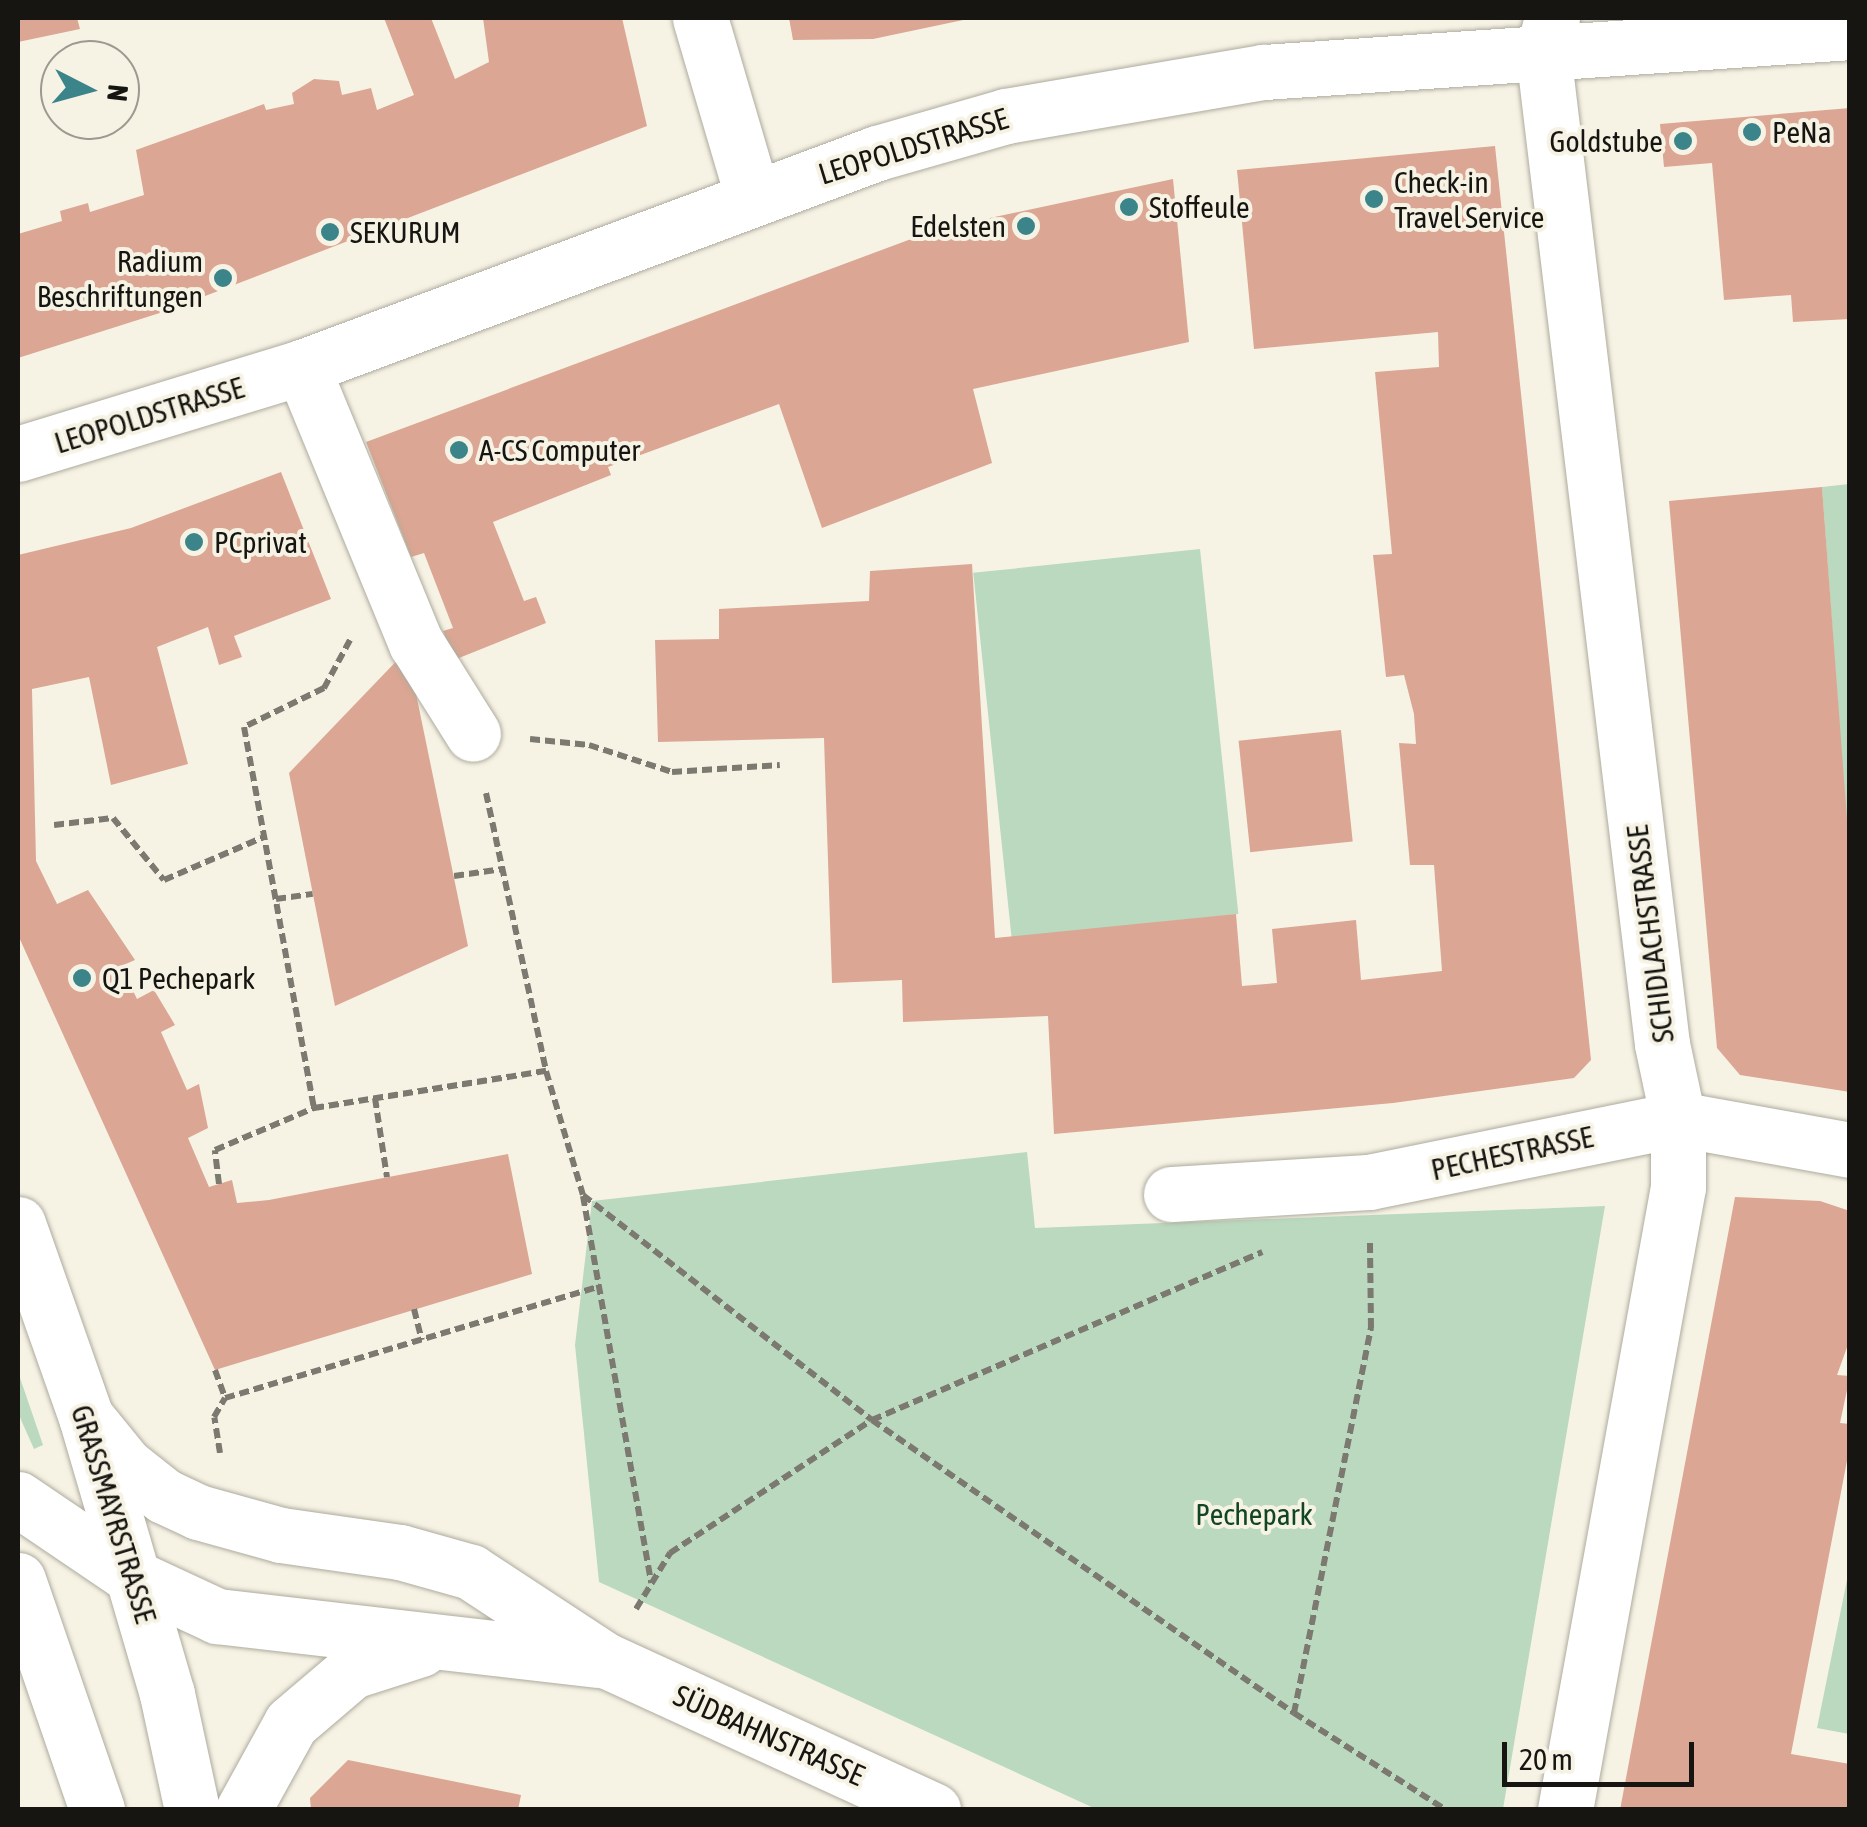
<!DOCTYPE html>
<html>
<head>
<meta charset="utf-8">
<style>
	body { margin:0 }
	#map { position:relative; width:1867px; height:1827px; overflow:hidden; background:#f6f3e5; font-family:"Asap Condensed",sans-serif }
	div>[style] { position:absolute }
	.green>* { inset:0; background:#bad9bf; transform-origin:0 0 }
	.building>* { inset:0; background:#dba693; transform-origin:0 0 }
	.path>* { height:6px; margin-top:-3px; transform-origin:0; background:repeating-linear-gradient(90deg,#7b7970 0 10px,transparent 0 15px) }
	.roads { filter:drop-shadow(0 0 2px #aeab9e) drop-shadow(0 0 2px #aeab9e) }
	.minor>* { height:55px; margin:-27.5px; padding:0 27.5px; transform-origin:27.5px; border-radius:27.5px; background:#fff }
	.major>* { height:55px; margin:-27.5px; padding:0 27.5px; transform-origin:27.5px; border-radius:27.5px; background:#fff }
	.dots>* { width:28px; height:28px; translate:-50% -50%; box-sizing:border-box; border:5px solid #f6f3e5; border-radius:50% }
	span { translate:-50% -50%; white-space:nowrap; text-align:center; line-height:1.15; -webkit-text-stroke:8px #f6f3e5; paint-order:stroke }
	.poi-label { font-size:30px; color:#161511 }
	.left { translate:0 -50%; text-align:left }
	.right { translate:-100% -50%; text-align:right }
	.street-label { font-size:30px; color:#161511 }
	.park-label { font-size:30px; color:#124522 }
	.frame { position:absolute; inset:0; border:20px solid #161511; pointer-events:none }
	.north { position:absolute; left:40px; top:40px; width:100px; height:100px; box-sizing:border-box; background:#f6f3e5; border:2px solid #9c9a90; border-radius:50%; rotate:96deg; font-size:28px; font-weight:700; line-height:40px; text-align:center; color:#161511 }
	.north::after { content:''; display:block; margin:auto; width:35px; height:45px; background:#3b8489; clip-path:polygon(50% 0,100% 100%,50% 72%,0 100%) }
	.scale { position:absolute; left:1502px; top:1742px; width:192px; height:45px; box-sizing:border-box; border:5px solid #161511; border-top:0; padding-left:12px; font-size:30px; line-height:35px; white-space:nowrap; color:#161511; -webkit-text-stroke:8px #f6f3e5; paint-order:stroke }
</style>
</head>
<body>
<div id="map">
	<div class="green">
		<i style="clip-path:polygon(1849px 484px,1849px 859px,1822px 487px)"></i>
		<i style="left:1200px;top:549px;width:367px;height:228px;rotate:84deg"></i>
		<i style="clip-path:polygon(1027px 1152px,1035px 1228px,1605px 1206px,1503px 1809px,1096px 1809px,599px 1582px,575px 1345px,592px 1201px)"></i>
		<i style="clip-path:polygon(18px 1372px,43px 1445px,34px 1449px,18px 1413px)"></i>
		<i style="clip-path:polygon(1849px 1570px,1849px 1734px,1817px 1728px)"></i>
	</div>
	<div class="building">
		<i style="clip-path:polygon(18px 18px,77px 18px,80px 29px,18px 42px)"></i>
		<i style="clip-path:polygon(384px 18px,431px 18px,455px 79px,489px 62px,483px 18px,622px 18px,647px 126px,166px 311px,18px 358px,18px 234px,62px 221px,60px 211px,88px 203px,90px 212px,144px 195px,136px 150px,264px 104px,266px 110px,294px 104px,292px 93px,314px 79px,339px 81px,342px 95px,371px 88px,377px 110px,414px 95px)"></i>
		<i style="clip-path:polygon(789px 18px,968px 18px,968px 19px,873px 39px,793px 40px)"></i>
		<i style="clip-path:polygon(1850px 108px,1850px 319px,1793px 322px,1791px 295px,1724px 300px,1712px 163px,1664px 167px,1660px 124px)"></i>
		<i style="clip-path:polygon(1495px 146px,1591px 1060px,1574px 1078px,1393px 1103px,1054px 1134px,1048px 1016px,903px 1022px,902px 980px,832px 983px,824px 738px,658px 742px,655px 640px,719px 639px,719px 609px,869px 601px,870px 571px,972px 564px,995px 938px,1236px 914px,1242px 986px,1277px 983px,1272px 929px,1356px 920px,1361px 980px,1442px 971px,1434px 865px,1410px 865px,1399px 743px,1416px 744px,1414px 714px,1404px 675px,1386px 677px,1373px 555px,1392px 554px,1375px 372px,1439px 367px,1438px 332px,1254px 349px,1237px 170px)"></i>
		<i style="clip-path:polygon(1173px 179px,1189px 342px,973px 389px,992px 463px,822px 528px,779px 404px,608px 467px,611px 475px,493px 522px,524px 601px,536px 597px,546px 623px,454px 660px,443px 631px,453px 628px,424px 553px,411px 557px,366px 442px,938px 229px)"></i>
		<i style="clip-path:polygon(281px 472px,331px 599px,234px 636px,242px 657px,219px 665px,208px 627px,157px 647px,188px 764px,111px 785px,89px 677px,32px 689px,36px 861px,57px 904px,88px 890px,135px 960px,121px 966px,137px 999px,154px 990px,175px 1025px,161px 1032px,187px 1090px,199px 1084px,208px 1128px,188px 1138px,209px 1187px,232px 1180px,237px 1203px,269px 1200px,508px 1154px,532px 1274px,215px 1370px,18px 935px,18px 555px,131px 528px)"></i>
		<i style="clip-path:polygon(1822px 487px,1850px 859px,1850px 1092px,1740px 1075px,1717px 1048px,1669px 501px)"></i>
		<i style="clip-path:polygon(407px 650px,468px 946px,335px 1006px,289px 773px)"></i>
		<i style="left:1341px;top:730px;width:112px;height:103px;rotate:84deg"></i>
		<i style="clip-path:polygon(1735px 1197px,1820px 1201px,1850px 1211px,1850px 1339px,1837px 1375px,1850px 1376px,1840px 1423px,1850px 1424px,1850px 1445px,1791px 1754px,1850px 1764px,1850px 1810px,1620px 1810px)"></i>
		<i style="clip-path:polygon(348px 1760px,521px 1795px,518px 1810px,311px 1810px,310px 1798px)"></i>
	</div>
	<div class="path">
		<i style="left:350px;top:640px;width:55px;rotate:118.4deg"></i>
		<i style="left:324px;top:688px;width:89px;rotate:154deg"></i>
		<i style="left:244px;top:727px;width:387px;rotate:79.6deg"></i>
		<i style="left:314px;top:1108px;width:235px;rotate:-9.1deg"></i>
		<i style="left:530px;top:739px;width:59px;rotate:5.8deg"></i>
		<i style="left:589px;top:745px;width:87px;rotate:18deg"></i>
		<i style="left:672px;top:772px;width:108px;rotate:-3.7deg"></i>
		<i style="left:486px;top:793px;width:284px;rotate:77.8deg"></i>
		<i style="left:546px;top:1071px;width:129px;rotate:73.4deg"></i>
		<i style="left:583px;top:1195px;width:366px;rotate:37.9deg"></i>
		<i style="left:872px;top:1420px;width:514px;rotate:34.77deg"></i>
		<i style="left:1294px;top:1713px;width:180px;rotate:32.5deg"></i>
		<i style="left:54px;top:825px;width:59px;rotate:-6.8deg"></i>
		<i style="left:113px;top:818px;width:80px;rotate:50.6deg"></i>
		<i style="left:164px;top:880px;width:109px;rotate:-23.3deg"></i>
		<i style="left:454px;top:876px;width:49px;rotate:-8.3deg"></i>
		<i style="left:276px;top:899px;width:37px;rotate:-8deg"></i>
		<i style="left:375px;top:1098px;width:80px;rotate:81.4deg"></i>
		<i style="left:219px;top:1184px;width:34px;rotate:-97deg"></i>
		<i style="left:215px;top:1150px;width:108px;rotate:-23deg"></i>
		<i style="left:583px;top:1196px;width:393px;rotate:80deg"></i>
		<i style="left:414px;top:1309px;width:32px;rotate:76deg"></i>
		<i style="left:215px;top:1370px;width:30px;rotate:70deg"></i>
		<i style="left:225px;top:1398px;width:391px;rotate:-16.6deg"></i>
		<i style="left:220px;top:1453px;width:36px;rotate:-99deg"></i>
		<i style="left:214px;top:1417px;width:22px;rotate:-60deg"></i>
		<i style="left:636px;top:1609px;width:66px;rotate:-58.7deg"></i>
		<i style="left:670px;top:1553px;width:242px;rotate:-33.4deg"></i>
		<i style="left:872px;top:1420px;width:425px;rotate:-23.3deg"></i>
		<i style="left:1294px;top:1713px;width:393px;rotate:-78.7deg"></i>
		<i style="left:1371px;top:1328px;width:85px;rotate:-90.7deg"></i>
	</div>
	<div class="roads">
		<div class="minor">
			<i style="left:700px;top:18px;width:188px;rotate:73.6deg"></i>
			<i style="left:1552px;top:18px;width:35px;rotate:105deg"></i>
			<i style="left:1543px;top:52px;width:999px;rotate:83.16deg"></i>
			<i style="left:1662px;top:1044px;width:77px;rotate:78deg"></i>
			<i style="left:1678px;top:1119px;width:68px;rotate:90deg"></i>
			<i style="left:1678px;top:1187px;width:633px;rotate:100.28deg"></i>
			<i style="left:302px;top:367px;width:299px;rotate:67.6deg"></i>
			<i style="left:416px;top:643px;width:107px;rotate:57.9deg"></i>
			<i style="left:18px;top:454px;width:297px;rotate:-17deg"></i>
			<i style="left:302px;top:367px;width:614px;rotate:-20.41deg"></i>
			<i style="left:877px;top:153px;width:134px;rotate:-16deg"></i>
			<i style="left:1006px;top:116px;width:262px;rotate:-9.7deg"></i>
			<i style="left:1264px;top:72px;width:587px;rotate:-3.9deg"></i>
			<i style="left:1171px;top:1194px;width:198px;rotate:-3.5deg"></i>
			<i style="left:1369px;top:1182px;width:315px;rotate:-11.5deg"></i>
			<i style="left:1678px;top:1119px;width:175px;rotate:10.2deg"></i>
			<i style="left:86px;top:1417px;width:62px;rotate:50.9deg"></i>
			<i style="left:125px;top:1465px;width:50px;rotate:38.5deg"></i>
			<i style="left:164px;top:1496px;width:38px;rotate:25deg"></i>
			<i style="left:198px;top:1512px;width:86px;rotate:15.5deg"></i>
			<i style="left:281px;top:1535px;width:120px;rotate:8.1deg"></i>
			<i style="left:400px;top:1552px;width:74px;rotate:15.7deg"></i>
			<i style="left:471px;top:1572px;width:160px;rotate:33.3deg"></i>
			<i style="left:605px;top:1660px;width:361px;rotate:24.6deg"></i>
			<i style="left:18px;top:1499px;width:139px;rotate:34.1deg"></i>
			<i style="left:133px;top:1577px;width:93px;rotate:24.9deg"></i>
			<i style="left:217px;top:1616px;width:384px;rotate:6.6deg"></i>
			<i style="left:243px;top:1810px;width:99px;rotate:-61.1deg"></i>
			<i style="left:291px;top:1723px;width:80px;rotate:-40.4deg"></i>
			<i style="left:352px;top:1671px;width:72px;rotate:-17.7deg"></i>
		</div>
		<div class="major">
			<i style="left:18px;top:1224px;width:205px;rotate:70.6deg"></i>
			<i style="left:86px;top:1417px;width:289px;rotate:73.7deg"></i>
			<i style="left:167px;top:1694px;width:119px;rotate:77.8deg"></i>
			<i style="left:18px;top:1580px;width:243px;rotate:71deg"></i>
		</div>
	</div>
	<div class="dots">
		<i style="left:1752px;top:132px;background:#3b8489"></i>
		<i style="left:1683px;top:141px;background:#3b8489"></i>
		<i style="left:1374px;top:199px;background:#3b8489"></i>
		<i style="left:1129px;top:207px;background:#3b8489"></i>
		<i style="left:1026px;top:226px;background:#3b8489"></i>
		<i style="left:330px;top:232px;background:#3b8489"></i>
		<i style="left:223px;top:278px;background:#3b8489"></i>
		<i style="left:459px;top:450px;background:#3b8489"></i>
		<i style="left:194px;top:542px;background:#3b8489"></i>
		<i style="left:82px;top:978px;background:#3b8489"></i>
	</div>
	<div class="poi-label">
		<span class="left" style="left:1772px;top:132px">PeNa</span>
		<span class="right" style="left:1663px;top:141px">Goldstube</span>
		<span class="left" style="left:1394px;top:199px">Check-in<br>Travel Service</span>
		<span class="left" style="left:1149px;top:207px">Stoffeule</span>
		<span class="right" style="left:1006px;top:226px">Edelsten</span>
		<span class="left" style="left:350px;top:232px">SEKURUM</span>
		<span class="right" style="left:203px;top:278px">Radium<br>Beschriftungen</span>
		<span class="left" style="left:479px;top:450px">A-CS Computer</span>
		<span class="left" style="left:214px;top:542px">PCprivat</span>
		<span class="left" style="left:102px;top:978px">Q1 Pechepark</span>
	</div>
	<div class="street-label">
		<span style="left:913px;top:146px;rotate:-17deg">LEOPOLDSTRASSE</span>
		<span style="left:149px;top:415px;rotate:-17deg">LEOPOLDSTRASSE</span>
		<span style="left:1650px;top:934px;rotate:-97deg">SCHIDLACHSTRASSE</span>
		<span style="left:1512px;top:1153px;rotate:-12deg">PECHESTRASSE</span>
		<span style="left:114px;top:1514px;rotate:73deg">GRASSMAYRSTRASSE</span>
		<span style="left:769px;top:1735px;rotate:24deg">SÜDBAHNSTRASSE</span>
	</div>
	<div class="park-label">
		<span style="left:1254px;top:1514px">Pechepark</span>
	</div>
	<div class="frame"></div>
	<div class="north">N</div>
	<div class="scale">20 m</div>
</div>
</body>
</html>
